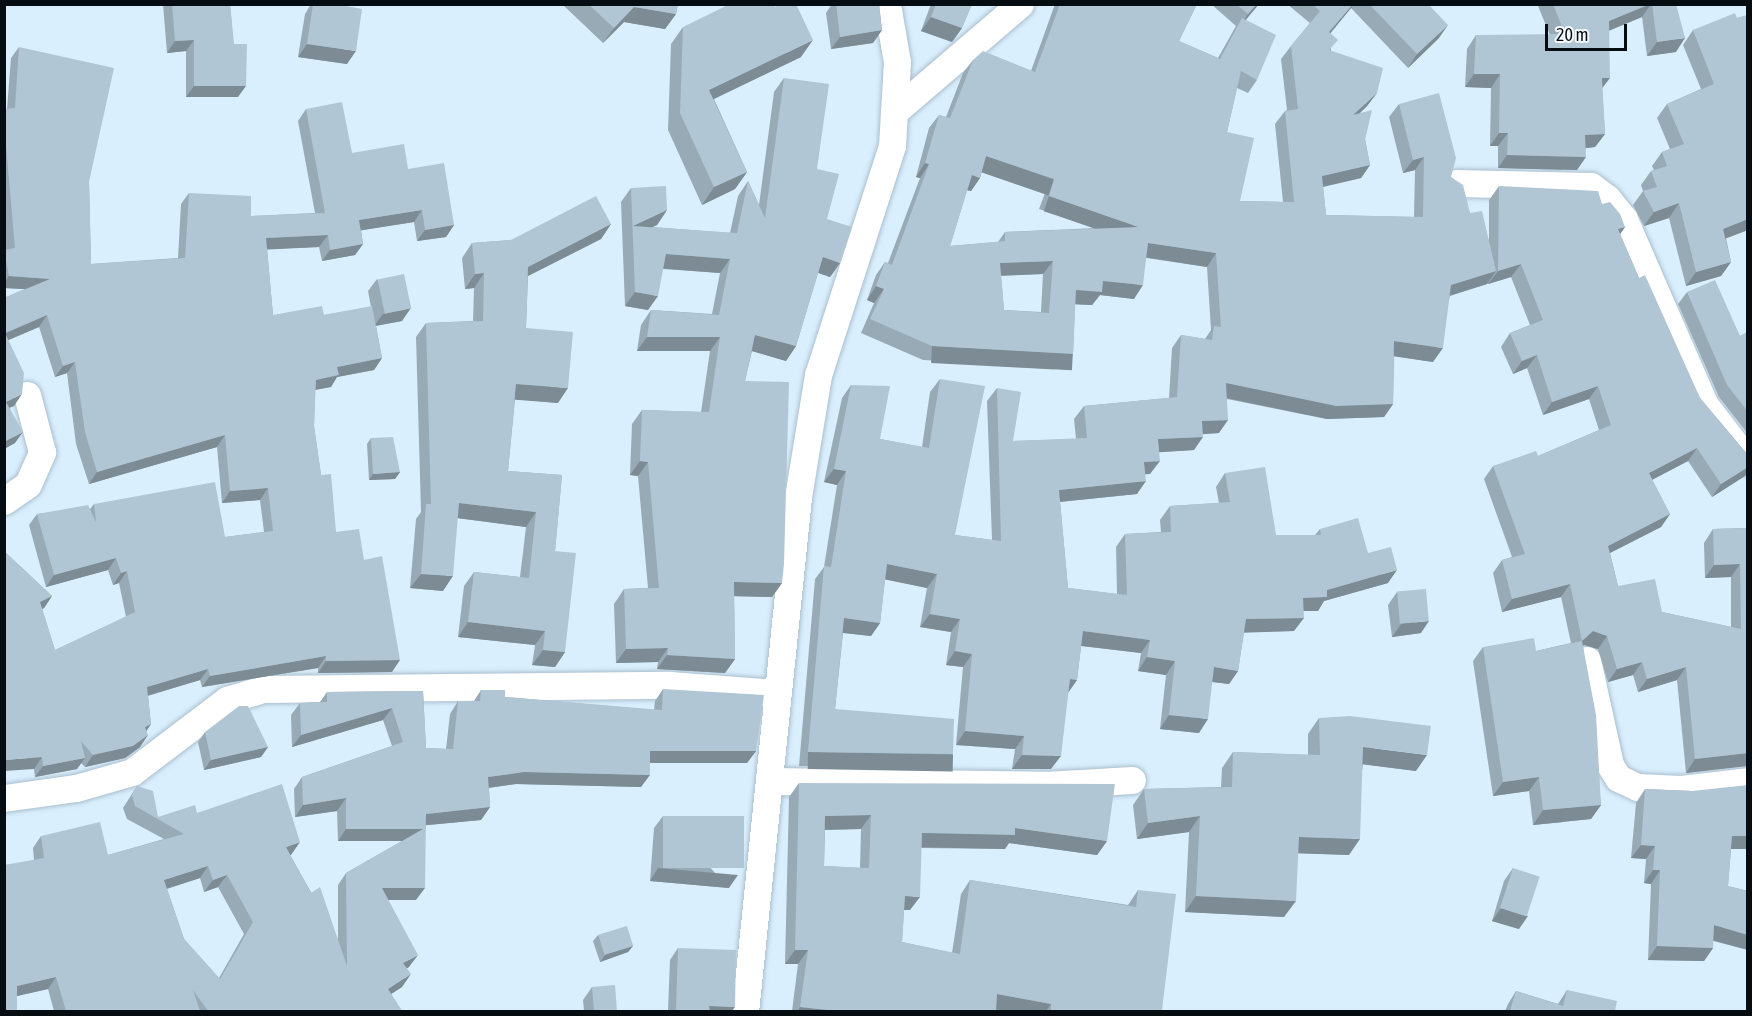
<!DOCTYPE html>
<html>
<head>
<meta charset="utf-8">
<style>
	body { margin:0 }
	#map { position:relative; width:1752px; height:1016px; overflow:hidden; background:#d9effe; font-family:"Asap Condensed",sans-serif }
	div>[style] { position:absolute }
	.roads { filter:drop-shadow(0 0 2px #aabecd) drop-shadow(0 0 2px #aabecd) }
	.street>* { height:27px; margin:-13.5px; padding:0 13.5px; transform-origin:13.5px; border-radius:13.5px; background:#fff }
	.wall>* { inset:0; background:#98aab6 }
	.shaded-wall>* { inset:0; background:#7c8b94; transform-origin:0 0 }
	.building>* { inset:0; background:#b1c6d4; transform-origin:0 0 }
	span { translate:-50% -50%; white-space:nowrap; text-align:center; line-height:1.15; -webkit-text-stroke:4.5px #f5f9fc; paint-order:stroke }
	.frame { position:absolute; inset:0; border:6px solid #060d12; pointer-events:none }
	.scale { position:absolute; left:1545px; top:24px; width:82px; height:27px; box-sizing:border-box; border:3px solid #060d12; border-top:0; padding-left:8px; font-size:18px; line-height:21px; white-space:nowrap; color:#060d12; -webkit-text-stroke:4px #f5f9fc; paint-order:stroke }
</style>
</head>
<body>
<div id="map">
	<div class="roads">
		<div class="street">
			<i style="left:894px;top:112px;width:166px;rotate:-40.6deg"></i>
			<i style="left:1456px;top:183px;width:135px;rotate:1.3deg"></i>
			<i style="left:1591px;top:186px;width:20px;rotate:37deg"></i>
			<i style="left:1607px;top:198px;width:27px;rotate:51deg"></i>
			<i style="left:1624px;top:219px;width:203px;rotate:66.5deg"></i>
			<i style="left:1705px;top:405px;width:71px;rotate:52.5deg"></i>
			<i style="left:4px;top:501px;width:29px;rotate:-35deg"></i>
			<i style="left:28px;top:484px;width:35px;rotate:-66deg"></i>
			<i style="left:42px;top:452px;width:59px;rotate:-104.7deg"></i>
			<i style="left:1587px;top:660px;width:107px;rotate:77.6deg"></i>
			<i style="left:1610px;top:765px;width:15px;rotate:58deg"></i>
			<i style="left:1618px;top:778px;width:21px;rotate:25deg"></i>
			<i style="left:1637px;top:787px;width:44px;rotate:2.6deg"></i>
			<i style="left:1681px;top:789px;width:67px;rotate:-6.8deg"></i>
			<i style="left:771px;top:781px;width:274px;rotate:0.8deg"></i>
			<i style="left:1045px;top:785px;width:87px;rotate:-3.3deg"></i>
			<i style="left:4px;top:798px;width:73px;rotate:-7.9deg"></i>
			<i style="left:76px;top:788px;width:58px;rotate:-15.9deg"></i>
			<i style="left:132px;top:772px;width:119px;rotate:-37.2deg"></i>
			<i style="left:227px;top:700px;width:38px;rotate:-17deg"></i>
			<i style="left:263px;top:689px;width:406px;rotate:-0.6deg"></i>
			<i style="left:669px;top:685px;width:108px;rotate:4.2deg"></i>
			<i style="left:745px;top:1012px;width:518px;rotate:-84.12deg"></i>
			<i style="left:798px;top:497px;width:124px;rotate:-80.7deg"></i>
			<i style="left:818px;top:375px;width:241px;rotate:-72.1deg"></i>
			<i style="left:892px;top:146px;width:84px;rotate:-86.6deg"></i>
			<i style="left:897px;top:62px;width:59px;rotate:-99.8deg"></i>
		</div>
	</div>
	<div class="wall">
		<i style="clip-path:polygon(163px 4px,230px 4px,238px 97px,186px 97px,186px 51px,167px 53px)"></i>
		<i style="clip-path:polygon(311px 4px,335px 4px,347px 64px,298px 57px,305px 14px)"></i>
		<i style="clip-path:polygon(562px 4px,678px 4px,676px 14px,665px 29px,624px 22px,603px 43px)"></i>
		<i style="clip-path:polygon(832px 4px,879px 4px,882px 30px,873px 43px,831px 49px,826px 13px)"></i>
		<i style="clip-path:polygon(931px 4px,972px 4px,962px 28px,952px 42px,921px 31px)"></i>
		<i style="clip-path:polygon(evenodd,1055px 4px,1197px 4px,1179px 41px,1218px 58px,1236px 26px,1211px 4px,1259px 4px,1246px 19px,1257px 80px,1248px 93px,1237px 88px,1227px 132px,1240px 201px,1283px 202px,1275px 124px,1285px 111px,1287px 110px,1281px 59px,1291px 46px,1310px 23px,1287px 4px,1430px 4px,1430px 6px,1439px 38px,1408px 68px,1351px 8px,1330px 33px,1331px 51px,1377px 93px,1367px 106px,1360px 113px,1370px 165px,1361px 178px,1323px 187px,1326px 215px,1414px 217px,1415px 170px,1403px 173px,1389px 117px,1399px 104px,1451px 177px,1470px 213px,1489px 240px,1489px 200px,1499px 186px,1602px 204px,1625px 227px,1620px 234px,1639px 278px,1700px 398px,1748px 455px,1748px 472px,1745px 476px,1712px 497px,1688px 461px,1652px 480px,1670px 514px,1661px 527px,1610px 553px,1618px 586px,1662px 612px,1731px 627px,1731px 577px,1705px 578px,1704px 543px,1713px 529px,1748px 528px,1746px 765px,1686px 773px,1677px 680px,1638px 692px,1633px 675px,1608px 682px,1598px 649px,1584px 645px,1583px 646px,1601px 805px,1591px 819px,1533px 825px,1529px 791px,1493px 796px,1473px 661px,1483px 647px,1536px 651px,1571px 643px,1561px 597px,1502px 612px,1493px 573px,1502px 560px,1512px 557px,1484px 479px,1493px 466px,1538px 456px,1599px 430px,1589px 399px,1543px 415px,1527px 368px,1513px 374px,1501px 347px,1510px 333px,1530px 325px,1511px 277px,1488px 284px,1488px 283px,1487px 284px,1450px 296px,1433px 362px,1394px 356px,1393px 404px,1384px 417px,1327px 419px,1227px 399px,1219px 433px,1203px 434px,1194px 450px,1159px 452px,1150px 474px,1145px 474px,1137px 494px,1060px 502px,1068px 588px,1117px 594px,1116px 547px,1125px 534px,1161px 532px,1160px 520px,1170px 506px,1219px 503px,1216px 487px,1225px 473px,1276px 535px,1315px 535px,1320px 529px,1368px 553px,1388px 583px,1324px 601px,1318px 611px,1303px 611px,1294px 631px,1244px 632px,1238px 671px,1229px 684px,1212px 682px,1199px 733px,1160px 729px,1166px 675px,1138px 671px,1141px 653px,1081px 646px,1077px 680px,1068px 692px,1051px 769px,1012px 769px,1015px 749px,956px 745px,963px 667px,946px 665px,951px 632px,920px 627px,927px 588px,885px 579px,880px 623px,871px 636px,843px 633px,835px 709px,953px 754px,944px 768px,799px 766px,815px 579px,824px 567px,837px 485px,824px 482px,842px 398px,851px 385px,880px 439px,922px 447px,930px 392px,940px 379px,955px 535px,992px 540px,987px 401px,997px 388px,1013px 441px,1076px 439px,1074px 419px,1084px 406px,1169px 398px,1172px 348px,1181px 335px,1205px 339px,1211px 330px,1207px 267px,1146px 258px,1134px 299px,1100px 295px,1092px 305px,1075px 304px,1073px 354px,1063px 368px,923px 360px,861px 333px,874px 303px,867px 300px,876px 275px,885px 262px,888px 263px,920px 178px,916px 177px,929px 128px,939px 115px,946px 117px,963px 73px,973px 60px,1031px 71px,1055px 4px,982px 171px,1045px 193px,1039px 209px,1096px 228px,1005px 232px,998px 242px,950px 246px,967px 190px,971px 191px,980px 178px,982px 171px,1055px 4px,1043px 274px,1041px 312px,1004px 310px,1001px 276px,1043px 274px)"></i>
		<i style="clip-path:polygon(1539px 4px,1676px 4px,1676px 52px,1647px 56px,1642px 17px,1609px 31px,1602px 88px,1605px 134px,1595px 147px,1586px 148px,1577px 170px,1498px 168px,1498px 146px,1490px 146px,1491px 88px,1465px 87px,1467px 49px,1476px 35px,1550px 35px,1538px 6px)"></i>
		<i style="clip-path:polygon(1748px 15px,1748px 230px,1726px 238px,1731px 262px,1721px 276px,1686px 286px,1669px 218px,1644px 226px,1633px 205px,1643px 191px,1641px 185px,1651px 171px,1654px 170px,1652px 166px,1662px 152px,1670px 149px,1657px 118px,1667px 104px,1701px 89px,1683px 45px,1693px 30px)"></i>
		<i style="clip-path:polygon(683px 27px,801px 57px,714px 99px,747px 172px,735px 189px,702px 205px,668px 130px,671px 44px)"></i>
		<i style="clip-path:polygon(19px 47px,89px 182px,91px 264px,178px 258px,181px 204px,189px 193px,251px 216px,315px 213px,298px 121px,306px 109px,352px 153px,408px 169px,454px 225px,446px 237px,417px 241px,414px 222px,361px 230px,363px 244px,355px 255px,322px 261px,319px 247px,267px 249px,273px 315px,324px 315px,371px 307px,368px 291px,377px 279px,402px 321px,376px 326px,382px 358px,374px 370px,337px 377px,331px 387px,315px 390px,314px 426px,321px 475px,336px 532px,364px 560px,392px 672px,318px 673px,318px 668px,202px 687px,200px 680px,148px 696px,151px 724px,146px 731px,140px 747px,125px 758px,85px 767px,81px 763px,77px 769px,35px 777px,4px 551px,52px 596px,44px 608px,42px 609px,55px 650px,126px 617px,119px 583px,113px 585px,108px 570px,46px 587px,29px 525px,37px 514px,90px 509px,94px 504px,225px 537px,264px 532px,260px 500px,222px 503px,217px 447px,89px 484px,76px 444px,67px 373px,55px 377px,39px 327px,8px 340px,14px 406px,10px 407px,15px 443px,4px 449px,4px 298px,25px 289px,4px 288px,4px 250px,6px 249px,4px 234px,4px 109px,7px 109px,11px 58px)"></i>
		<i style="clip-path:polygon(784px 78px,817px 169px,827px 219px,840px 263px,830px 277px,818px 273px,796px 346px,786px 361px,752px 351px,745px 381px,782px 583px,772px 597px,734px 596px,735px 659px,725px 673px,657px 669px,658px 662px,616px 663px,614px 604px,624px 589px,648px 588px,638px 476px,630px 475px,632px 424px,642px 410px,701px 412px,710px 351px,637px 351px,641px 325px,651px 310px,712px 314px,720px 273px,663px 269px,648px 310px,625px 306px,621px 202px,631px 188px,667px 210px,657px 225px,652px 227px,730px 233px,738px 196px,748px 181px,759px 205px,774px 92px)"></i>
		<i style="clip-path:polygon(611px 224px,601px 239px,528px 276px,526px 328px,558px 403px,515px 399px,508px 471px,562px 475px,555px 551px,565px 652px,555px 667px,532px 665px,535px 645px,458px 637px,464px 586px,474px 572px,520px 577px,526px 527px,457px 518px,443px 591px,410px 588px,416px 519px,421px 512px,416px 337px,426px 323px,473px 321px,474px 288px,465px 289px,462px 258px,472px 243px,511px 240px)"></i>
		<i style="clip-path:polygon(1687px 292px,1740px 336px,1748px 332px,1748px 434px,1719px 397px,1678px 304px)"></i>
		<i style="clip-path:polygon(371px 438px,400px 472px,395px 479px,369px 480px,367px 444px)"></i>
		<i style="clip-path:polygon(1397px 592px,1421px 633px,1392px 637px,1388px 605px)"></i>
		<i style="clip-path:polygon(evenodd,663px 689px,756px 751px,747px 763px,650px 763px,641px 787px,516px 784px,489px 788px,490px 807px,481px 820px,426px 825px,416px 900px,388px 900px,409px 967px,407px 968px,402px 987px,391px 994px,402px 1011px,54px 1011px,48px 989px,17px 996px,4px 1011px,34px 860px,33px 848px,41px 836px,108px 855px,164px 839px,127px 819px,123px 808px,137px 786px,158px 817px,197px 813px,291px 855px,290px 855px,338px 940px,338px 885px,346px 873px,402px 841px,338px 841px,337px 811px,295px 817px,294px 789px,302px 777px,392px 746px,383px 720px,292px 747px,291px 715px,300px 703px,320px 702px,327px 692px,423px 691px,426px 748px,446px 749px,450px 714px,458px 701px,474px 701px,481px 690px,505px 697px,654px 710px,655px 701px,663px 689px,200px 878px,204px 892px,218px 887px,244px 934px,219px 978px,184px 939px,167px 889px,200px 878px)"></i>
		<i style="clip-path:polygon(1319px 718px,1416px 771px,1363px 764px,1349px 855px,1298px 853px,1284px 917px,1185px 912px,1189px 832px,1137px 839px,1133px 805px,1144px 789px,1221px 787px,1222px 768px,1233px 752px,1308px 755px,1308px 734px)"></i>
		<i style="clip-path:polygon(205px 732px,268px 747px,261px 757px,204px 770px,198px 742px)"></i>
		<i style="clip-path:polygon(evenodd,799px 783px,1107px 841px,1097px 855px,1009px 843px,1005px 849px,921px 848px,910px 910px,904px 910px,902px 942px,952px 953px,961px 894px,970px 880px,1128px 905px,1138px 890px,1162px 1010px,1167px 1011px,1006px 1011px,996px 1010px,996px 1011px,792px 1011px,798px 964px,785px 964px,789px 797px,799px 783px,861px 829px,860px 868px,824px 866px,825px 830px,861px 829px)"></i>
		<i style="clip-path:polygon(1645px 789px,1692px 791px,1731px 849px,1728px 886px,1748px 891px,1748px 950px,1713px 941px,1713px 948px,1704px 961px,1648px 960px,1651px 884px,1644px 883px,1646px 859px,1631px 858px,1636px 803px)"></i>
		<i style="clip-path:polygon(663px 816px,729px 888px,650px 881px,654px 828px)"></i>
		<i style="clip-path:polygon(1513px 868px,1519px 929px,1492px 921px,1504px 881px)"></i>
		<i style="clip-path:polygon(598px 935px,633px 946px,628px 952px,600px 962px,593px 941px)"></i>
		<i style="clip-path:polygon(678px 948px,732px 1011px,668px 1011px,670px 960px)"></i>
		<i style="clip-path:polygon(592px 987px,617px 1011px,584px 1011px,583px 1000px)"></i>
		<i style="clip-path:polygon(1567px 990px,1615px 1011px,1505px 1011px,1508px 1004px,1516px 991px,1558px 1004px)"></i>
	</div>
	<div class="shaded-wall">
		<i style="clip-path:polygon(1257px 4px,1259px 4px,1239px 28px,1248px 14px)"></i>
		<i style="clip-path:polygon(1353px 4px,1354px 4px,1351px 8px,1320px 46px,1329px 32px)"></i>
		<i style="clip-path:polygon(1651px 4px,1642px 17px,1600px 34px,1609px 21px)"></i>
		<i style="clip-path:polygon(634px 7px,676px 14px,665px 29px,624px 22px,603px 43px,614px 28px)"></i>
		<i style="clip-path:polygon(931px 17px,962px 28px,952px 42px,921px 31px)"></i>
		<i style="clip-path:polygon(1448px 25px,1439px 38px,1408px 68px,1417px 54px)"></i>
		<i style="clip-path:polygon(882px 30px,873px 43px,831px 49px,840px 37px)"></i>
		<i style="clip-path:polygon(1685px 38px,1676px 52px,1647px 56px,1657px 42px)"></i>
		<i style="clip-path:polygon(194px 40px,186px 51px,167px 53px,175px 41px)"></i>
		<i style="clip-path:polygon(813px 40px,801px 57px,697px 107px,709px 90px)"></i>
		<i style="clip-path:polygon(307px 44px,356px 51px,347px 64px,298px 57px)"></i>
		<i style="clip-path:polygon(1474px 74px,1500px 74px,1491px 88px,1465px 87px)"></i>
		<i style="clip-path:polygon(1602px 78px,1610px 78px,1600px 91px)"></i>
		<i style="clip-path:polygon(194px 86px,246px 86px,238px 97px,186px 97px)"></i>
		<i style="clip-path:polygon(1377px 93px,1367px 106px,1344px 128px,1353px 115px)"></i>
		<i style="clip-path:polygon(1499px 133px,1508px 133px,1498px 146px,1490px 146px)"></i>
		<i style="clip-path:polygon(1605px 134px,1595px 147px,1576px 149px,1585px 135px)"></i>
		<i style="clip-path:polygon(1507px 155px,1586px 157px,1577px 170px,1498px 168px)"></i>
		<i style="left:986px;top:156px;width:72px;height:17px;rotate:19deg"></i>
		<i style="clip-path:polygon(1424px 157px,1415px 170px,1403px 173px,1413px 160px)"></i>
		<i style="clip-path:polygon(925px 163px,929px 164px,920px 178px,916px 177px)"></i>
		<i style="clip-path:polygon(1370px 165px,1361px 178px,1313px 189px,1322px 176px)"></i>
		<i style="clip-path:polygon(747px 172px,735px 189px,702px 205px,714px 187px)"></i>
		<i style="clip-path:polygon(972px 175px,980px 178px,971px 191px,962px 189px)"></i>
		<i style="left:1049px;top:196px;width:94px;height:16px;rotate:19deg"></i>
		<i style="clip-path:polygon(1679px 203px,1669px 218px,1644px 226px,1654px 212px)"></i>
		<i style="clip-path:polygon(422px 210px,414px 222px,351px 232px,359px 220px)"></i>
		<i style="clip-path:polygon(667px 210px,657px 225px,633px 236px,633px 226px)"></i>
		<i style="clip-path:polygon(1748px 219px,1748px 230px,1714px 243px,1723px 229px)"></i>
		<i style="clip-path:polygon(611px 224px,601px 239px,518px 281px,528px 267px)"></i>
		<i style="clip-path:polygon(454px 225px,446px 237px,417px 241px,425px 230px)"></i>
		<i style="clip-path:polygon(1625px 227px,1616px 240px,1618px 229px)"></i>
		<i style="clip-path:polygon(328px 235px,319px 247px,258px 250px,266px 238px)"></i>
		<i style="clip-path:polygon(1148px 243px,1216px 253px,1207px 267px,1138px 256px)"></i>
		<i style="clip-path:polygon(363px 244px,355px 255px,322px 261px,330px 250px)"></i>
		<i style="clip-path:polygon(666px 254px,730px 259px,720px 273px,656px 268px)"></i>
		<i style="clip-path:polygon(823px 257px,840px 263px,830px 277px,813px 271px)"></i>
		<i style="clip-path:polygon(1053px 261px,1043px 274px,990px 276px,1000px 263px)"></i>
		<i style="clip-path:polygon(1731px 262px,1721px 276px,1686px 286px,1696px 272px)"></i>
		<i style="clip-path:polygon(1521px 264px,1511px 277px,1488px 284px,1498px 271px)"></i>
		<i style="clip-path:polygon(1496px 271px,1487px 284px,1442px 298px,1451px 285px)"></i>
		<i style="clip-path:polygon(484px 273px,474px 288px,465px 289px,475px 274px)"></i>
		<i style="clip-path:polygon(9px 276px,50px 279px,41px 290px,4px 288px,4px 283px)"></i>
		<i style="clip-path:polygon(1103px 281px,1143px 285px,1134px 299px,1100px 295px,1092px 305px,1067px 304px,1076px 290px)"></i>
		<i style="clip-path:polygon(876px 286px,884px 289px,874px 303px,867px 300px)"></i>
		<i style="clip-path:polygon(635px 292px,658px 296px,648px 310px,625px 306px)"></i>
		<i style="clip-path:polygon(411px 308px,402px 321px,374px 326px,383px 314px)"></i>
		<i style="clip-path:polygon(47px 315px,39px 327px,4px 342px,4px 334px)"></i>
		<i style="clip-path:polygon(755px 335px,796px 346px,786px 361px,745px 349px)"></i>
		<i style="clip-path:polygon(647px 337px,720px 337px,710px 351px,637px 351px)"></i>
		<i style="clip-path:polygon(1394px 341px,1443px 348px,1433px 362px,1385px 355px)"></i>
		<i style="left:932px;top:346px;width:141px;height:17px;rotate:3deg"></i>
		<i style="clip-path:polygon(1537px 355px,1527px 368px,1513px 374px,1522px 361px)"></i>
		<i style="clip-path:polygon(382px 358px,374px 370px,337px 377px,331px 387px,308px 391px,316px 380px,337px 367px)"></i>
		<i style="clip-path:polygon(75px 362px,67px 373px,55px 377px,63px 366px)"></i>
		<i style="clip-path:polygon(1226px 383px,1393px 404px,1384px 417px,1327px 419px,1217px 396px)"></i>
		<i style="clip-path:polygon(516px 384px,568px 388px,558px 403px,506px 399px)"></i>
		<i style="clip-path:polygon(1598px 386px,1589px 399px,1543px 415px,1552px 402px)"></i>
		<i style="clip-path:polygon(22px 394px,14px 406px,4px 410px,6px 402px)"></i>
		<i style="clip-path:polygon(1228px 420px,1219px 433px,1192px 435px,1202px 421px)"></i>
		<i style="clip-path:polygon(23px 432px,15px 443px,4px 449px,4px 442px)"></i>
		<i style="clip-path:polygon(225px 435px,217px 447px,89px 484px,97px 472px)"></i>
		<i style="clip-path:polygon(1203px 437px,1194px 450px,1148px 453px,1158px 439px)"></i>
		<i style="clip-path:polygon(1697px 448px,1688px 461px,1640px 486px,1649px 473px)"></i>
		<i style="clip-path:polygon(640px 461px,648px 462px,638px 476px,630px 475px)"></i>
		<i style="clip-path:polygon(1160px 461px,1150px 474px,1135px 475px,1144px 462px)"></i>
		<i style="clip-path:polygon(1748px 467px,1748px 472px,1745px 476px,1712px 497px,1721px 484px)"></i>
		<i style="clip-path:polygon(834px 469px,846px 471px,837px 485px,824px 482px)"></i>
		<i style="clip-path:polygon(400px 472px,395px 479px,369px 480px,373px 474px)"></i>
		<i style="clip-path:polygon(1146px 481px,1137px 494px,1049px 503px,1059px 490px)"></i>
		<i style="clip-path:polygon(268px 488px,260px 500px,222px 503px,230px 491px)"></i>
		<i style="clip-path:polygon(459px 503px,536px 512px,526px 527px,449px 517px)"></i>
		<i style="clip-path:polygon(1670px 514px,1661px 527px,1598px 559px,1608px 546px)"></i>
		<i style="clip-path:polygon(116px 558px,108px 570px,46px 587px,54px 575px)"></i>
		<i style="clip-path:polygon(887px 564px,937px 574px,927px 588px,878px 578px)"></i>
		<i style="clip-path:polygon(1740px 564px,1731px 577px,1705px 578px,1714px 565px)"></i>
		<i style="clip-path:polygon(1397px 570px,1388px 583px,1324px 601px,1318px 611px,1294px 611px,1303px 598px,1327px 590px)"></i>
		<i style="clip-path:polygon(127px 571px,119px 583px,113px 585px,121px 573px)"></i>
		<i style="clip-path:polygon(421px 574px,453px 576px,443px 591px,410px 588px)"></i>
		<i style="clip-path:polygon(734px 582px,782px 583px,772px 597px,724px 596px)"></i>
		<i style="clip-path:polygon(1570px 584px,1561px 597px,1502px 612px,1512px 599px)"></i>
		<i style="clip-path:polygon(52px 596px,44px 608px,32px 614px,40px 602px)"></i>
		<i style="clip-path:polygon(930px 614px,960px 619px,951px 632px,920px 627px)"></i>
		<i style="clip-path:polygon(844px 618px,880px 623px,871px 636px,835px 632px)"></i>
		<i style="clip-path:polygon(1304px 618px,1294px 631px,1236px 633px,1246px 619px)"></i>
		<i style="clip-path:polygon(1429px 621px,1421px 633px,1392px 637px,1401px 624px)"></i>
		<i style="clip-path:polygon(468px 622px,545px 631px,535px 645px,458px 637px)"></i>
		<i style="clip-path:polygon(1083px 631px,1150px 640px,1141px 653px,1074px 645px)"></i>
		<i style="clip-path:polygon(1593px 631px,1607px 636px,1598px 649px,1584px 645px,1573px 654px,1582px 641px)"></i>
		<i style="clip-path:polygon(668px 648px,658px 662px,616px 663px,626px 649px)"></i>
		<i style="clip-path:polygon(543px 650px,565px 652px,555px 667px,532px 665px)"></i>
		<i style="clip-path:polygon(955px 651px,972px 654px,963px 667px,946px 665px)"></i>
		<i style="clip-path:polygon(667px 655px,735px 659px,725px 673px,657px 669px)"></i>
		<i style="clip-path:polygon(326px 656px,318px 668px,202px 687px,210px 676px)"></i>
		<i style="clip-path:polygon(1147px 657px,1175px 661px,1166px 675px,1138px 671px)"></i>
		<i style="clip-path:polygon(400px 660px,392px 672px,318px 673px,326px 661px)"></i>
		<i style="clip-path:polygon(1642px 662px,1633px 675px,1608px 682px,1617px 669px)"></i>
		<i style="clip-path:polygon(1214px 667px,1238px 671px,1229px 684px,1205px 681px)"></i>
		<i style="clip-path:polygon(1686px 667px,1677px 680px,1638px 692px,1647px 679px)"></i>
		<i style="clip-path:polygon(208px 669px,200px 680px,139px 698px,147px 687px)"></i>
		<i style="clip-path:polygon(1070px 679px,1077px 680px,1068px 693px)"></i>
		<i style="clip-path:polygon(392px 708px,383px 720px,292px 747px,301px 735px)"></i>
		<i style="clip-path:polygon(1169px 715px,1208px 719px,1199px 733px,1160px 729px)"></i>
		<i style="clip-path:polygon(151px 724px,143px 736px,145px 727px)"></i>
		<i style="clip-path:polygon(965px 731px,1024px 736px,1015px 749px,956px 745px)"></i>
		<i style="clip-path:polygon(148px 735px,140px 747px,125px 758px,85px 767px,93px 755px)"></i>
		<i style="clip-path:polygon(268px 747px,261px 757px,204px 770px,211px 760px)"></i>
		<i style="clip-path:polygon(1363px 747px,1427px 755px,1416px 771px,1352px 763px)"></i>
		<i style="clip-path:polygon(650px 751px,756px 751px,747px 763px,642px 763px)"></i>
		<i style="left:808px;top:752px;width:145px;height:17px;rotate:1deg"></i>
		<i style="clip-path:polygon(1748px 753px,1748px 766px,1686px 773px,1695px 759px)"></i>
		<i style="clip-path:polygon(1022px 755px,1061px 756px,1051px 769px,1012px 769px)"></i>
		<i style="clip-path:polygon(42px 757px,34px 769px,4px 771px,4px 760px)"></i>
		<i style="clip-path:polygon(85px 758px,77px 769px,35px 777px,43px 766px)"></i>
		<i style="clip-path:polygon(524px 772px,650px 775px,641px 787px,516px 784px,479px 789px,488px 777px)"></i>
		<i style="clip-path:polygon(1539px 777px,1529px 791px,1493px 796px,1503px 782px)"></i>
		<i style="clip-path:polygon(346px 798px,337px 811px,295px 817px,303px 805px)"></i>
		<i style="clip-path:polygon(1601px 805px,1591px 819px,1533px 825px,1543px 810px)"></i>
		<i style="clip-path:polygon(490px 807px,481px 820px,418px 826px,426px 814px)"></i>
		<i style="clip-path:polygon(871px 815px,861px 829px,815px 830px,825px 816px)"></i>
		<i style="clip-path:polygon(1200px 816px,1189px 832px,1137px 839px,1148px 823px)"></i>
		<i style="clip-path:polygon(1015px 828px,1107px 841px,1097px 855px,1009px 843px,1005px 849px,912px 847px,922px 833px)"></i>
		<i style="clip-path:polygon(346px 829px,423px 829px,414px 841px,338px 841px)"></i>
		<i style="clip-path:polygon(1732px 836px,1748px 836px,1748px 849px,1723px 849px)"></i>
		<i style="clip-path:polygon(1299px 837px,1360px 839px,1349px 855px,1288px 853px)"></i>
		<i style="clip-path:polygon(300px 842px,291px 855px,277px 859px,286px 847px)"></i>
		<i style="clip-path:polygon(1641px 845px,1655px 846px,1646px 859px,1631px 858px)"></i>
		<i style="clip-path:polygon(208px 866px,200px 878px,156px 892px,164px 880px)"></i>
		<i style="clip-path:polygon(658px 868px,738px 875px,729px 888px,650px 881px)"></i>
		<i style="clip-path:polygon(1653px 870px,1660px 870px,1651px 884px,1644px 883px)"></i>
		<i style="clip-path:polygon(227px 875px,218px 887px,204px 892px,213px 880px)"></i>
		<i style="clip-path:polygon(382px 888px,425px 888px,416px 900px,373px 900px)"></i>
		<i style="clip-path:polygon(905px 896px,920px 897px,910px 910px,895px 910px)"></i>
		<i style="clip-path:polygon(1196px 896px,1296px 901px,1284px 917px,1185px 912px)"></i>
		<i style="clip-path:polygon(1501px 908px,1528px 916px,1519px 929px,1492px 921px)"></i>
		<i style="clip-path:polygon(1714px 925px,1748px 935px,1748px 950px,1705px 938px)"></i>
		<i style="clip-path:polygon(633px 946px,628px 952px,600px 962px,605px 955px)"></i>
		<i style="clip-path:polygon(1657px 946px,1713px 948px,1704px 961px,1648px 960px)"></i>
		<i style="clip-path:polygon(795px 950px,808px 950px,798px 964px,785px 964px)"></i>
		<i style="clip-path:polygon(418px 955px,409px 967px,395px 975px,403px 963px)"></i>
		<i style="clip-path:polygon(411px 974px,402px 987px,380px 1001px,388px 989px)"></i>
		<i style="clip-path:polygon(56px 977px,48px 989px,8px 998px,17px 986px)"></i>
		<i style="clip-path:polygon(997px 994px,1051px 1004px,1046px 1011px,1006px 1011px,988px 1008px)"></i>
		<i style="clip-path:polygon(709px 1006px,735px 1007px,732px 1011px,706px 1011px)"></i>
		<i style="clip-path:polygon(800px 1007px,837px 1011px,798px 1011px)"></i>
	</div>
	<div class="building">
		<i style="clip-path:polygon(172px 4px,230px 4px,234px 44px,247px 44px,246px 86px,194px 86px,194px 40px,175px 41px)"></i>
		<i style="clip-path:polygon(313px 4px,335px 4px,362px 9px,356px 51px,307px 44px)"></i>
		<i style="clip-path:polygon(588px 4px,678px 4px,676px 14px,634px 7px,614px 28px)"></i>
		<i style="clip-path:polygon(730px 4px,774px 4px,775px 7px,780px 4px,796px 4px,813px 40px,709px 90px,747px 172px,714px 187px,680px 113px,683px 27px)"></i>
		<i style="clip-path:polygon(836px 4px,879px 4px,882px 30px,840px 37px)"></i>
		<i style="clip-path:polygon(936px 4px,972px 4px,962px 28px,931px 17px)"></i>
		<i style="clip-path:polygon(evenodd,1060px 4px,1197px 4px,1179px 41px,1220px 59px,1242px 18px,1276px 35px,1257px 80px,1241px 71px,1227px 132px,1254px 138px,1240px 201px,1294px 202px,1285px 111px,1298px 109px,1291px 46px,1320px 11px,1312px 4px,1353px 4px,1329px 32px,1338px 40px,1329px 50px,1383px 68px,1377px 93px,1353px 115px,1372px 110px,1365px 140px,1370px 165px,1322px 176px,1326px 215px,1423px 217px,1424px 157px,1413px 160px,1399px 104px,1439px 93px,1456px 158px,1451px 177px,1463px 185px,1470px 213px,1482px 211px,1496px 271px,1451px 285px,1443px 348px,1394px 341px,1393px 404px,1336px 406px,1226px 383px,1228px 420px,1202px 421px,1203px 437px,1158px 439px,1160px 461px,1144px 462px,1146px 481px,1059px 490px,1068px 588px,1127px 595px,1125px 534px,1171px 532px,1170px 506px,1230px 502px,1225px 473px,1265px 467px,1276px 535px,1321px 535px,1320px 529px,1358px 518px,1368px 553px,1391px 547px,1397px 570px,1327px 590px,1327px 597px,1303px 598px,1304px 618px,1246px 619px,1238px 671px,1214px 667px,1208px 719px,1169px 715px,1175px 661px,1147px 657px,1150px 640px,1083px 631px,1077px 680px,1070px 679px,1061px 756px,1022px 755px,1024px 736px,965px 731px,972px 654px,955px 651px,960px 619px,930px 614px,937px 574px,887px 564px,880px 623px,844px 618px,835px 709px,954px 719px,953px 754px,808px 752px,824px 566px,831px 567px,846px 471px,834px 469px,851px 385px,890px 386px,880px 439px,929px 448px,940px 379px,985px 386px,955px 535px,1001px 541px,997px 388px,1021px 392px,1013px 441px,1087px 438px,1084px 406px,1177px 397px,1181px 335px,1212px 340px,1214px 326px,1221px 327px,1216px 253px,1148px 243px,1143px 285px,1103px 281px,1102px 292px,1076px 290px,1073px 354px,932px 346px,870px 319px,884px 289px,876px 286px,885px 262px,892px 265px,929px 164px,925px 163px,939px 115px,950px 118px,973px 60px,983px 51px,1035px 72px,1060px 4px,986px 156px,1054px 179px,1049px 196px,1138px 227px,1005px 232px,1005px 241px,950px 246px,972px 175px,980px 178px,986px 156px,1060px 4px,1053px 261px,1049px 313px,1004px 310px,1000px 263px,1053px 261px)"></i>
		<i style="clip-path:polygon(1236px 4px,1257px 4px,1248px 14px)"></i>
		<i style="clip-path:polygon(1369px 4px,1430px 4px,1430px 6px,1448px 25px,1417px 54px)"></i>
		<i style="clip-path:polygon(1553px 4px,1650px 4px,1609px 21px,1610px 78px,1602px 78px,1605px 134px,1585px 135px,1586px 157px,1507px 155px,1508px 133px,1499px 133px,1500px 74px,1474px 74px,1476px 35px,1565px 34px)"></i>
		<i style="clip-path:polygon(1652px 4px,1676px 4px,1685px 38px,1657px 42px)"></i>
		<i style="clip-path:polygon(1735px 13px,1737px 18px,1748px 15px,1748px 219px,1723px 229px,1731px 262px,1696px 272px,1679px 203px,1654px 212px,1643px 191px,1657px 187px,1651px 171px,1667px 166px,1662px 152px,1684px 144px,1667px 104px,1714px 84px,1693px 30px)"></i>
		<i style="clip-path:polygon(19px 47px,114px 68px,89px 182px,91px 264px,185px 258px,189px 193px,251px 196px,251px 216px,325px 213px,306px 109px,342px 102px,352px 153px,404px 144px,408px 169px,444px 163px,454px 225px,425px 230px,422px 210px,359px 220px,363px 244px,330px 250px,328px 235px,266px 238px,273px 315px,322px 306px,324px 315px,372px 306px,382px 358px,337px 367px,339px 375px,316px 380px,314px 426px,321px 475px,331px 474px,336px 532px,359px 529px,364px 560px,382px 556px,400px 660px,326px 661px,326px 656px,210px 676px,208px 669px,147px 687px,151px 724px,145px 727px,148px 735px,133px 746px,93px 755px,81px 741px,85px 758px,43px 766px,42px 757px,4px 760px,4px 551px,52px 596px,40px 602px,55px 650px,135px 612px,127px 571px,121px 573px,116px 558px,54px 575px,37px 514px,88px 505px,96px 522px,94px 504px,215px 482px,225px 537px,273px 531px,268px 488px,230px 491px,225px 435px,97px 472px,85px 432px,75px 362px,63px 366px,47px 315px,5px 333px,24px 373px,22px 394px,6px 402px,23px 432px,4px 442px,4px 298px,50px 279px,9px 276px,4px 251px,4px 250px,15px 248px,4px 123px,4px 109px,15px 108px)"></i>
		<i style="clip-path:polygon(784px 78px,829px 84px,817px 169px,839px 174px,827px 219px,852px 227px,840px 263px,823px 257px,796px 346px,755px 335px,745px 381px,789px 382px,784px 564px,782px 583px,734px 582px,735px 659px,667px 655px,668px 648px,626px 649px,624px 589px,659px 588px,648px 462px,640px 461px,642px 410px,709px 412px,720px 337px,647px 337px,651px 310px,719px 315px,730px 259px,666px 254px,658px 296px,635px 292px,631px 188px,666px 186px,667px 210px,633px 226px,737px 233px,748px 181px,765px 218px)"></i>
		<i style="clip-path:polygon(1499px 186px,1598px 191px,1602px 204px,1610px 202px,1620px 214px,1625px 227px,1618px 229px,1639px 278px,1645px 275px,1700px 398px,1748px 455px,1748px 467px,1721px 484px,1697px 448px,1649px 473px,1670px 514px,1608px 546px,1618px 586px,1655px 579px,1662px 612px,1741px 629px,1740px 564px,1714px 565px,1713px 529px,1748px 528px,1748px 753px,1695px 759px,1686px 667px,1647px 679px,1642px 662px,1617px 669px,1607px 636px,1593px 631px,1582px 641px,1570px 584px,1512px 599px,1502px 560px,1525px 554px,1493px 466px,1536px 451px,1538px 456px,1611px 425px,1598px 386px,1552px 402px,1537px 355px,1522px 361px,1510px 333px,1543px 320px,1521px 264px,1498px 271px)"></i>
		<i style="clip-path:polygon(596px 196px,611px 224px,528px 267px,526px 328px,573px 332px,568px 388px,516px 384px,508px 471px,562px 475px,555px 551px,576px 553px,565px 652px,543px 650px,545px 631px,468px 622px,474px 572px,529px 578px,536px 512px,459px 503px,453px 576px,421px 574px,426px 504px,431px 504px,426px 323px,483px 321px,484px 273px,475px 274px,472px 243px,511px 240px)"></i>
		<i style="left:404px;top:274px;width:35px;height:27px;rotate:78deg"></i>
		<i style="clip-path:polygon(1715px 280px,1740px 336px,1748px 332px,1748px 412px,1727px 385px,1687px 292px)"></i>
		<i style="clip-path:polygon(393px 437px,400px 472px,373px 474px,371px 438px)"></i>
		<i style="left:1426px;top:589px;width:32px;height:29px;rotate:85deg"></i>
		<i style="clip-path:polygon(1534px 638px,1536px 651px,1582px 641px,1596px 715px,1601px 805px,1543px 810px,1539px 777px,1503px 782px,1483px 647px)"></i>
		<i style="clip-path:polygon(evenodd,663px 689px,764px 695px,756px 751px,650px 751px,650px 775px,524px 772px,488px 777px,490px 807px,426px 814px,425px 888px,382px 888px,418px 955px,403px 963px,411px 974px,388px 989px,402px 1011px,208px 1011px,193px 990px,200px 1011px,66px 1011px,56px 977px,17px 986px,17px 1011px,4px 1011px,4px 865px,44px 858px,41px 836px,100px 822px,108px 855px,184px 834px,135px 806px,132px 795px,137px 786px,153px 791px,158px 817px,195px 805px,197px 813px,282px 784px,300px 842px,286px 847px,311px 893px,320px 887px,347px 966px,346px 873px,423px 829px,346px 829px,346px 798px,303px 805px,302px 777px,403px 742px,392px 708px,301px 735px,300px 703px,327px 702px,327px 692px,423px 691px,426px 748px,453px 749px,458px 701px,480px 701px,481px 690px,505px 690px,505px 697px,662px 710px,663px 689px,208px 866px,213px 880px,227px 875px,253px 922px,220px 979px,184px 939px,164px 880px,208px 866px)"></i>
		<i style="clip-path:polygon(239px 706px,248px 706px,268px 747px,211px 760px,205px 732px)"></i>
		<i style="clip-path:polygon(1350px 716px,1431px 726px,1427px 755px,1363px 747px,1360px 839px,1299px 837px,1296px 901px,1196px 896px,1200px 816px,1148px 823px,1144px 789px,1232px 787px,1233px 752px,1320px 755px,1319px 718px)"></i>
		<i style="clip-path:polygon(evenodd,799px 783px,1115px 784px,1107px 841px,1015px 828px,1015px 835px,922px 833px,920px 897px,905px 896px,902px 942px,960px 954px,970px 880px,1136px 907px,1138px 890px,1176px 894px,1162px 1010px,1167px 1010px,1167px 1011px,1051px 1011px,1051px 1004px,997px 994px,996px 1011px,837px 1011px,800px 1007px,808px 950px,795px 950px,799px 783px,871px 815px,869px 868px,824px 866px,825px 816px,871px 815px)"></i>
		<i style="clip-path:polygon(1748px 785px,1748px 836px,1732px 836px,1728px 886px,1748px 891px,1748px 935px,1714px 925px,1713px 948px,1657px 946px,1660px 870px,1653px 870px,1655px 846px,1641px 845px,1645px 789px,1692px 791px)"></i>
		<i style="left:663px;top:816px;width:81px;height:52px"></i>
		<i style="left:1513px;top:868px;width:28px;height:42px;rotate:18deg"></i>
		<i style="left:627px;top:926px;width:21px;height:30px;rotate:73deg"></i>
		<i style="clip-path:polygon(678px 948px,736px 950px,735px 1007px,709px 1006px,710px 1011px,676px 1011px)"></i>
		<i style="clip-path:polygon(615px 985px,617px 1011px,593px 1011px,594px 1011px,592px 987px)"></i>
		<i style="clip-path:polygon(1567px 990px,1617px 1001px,1615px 1011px,1510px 1011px,1516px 991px,1563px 1006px)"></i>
	</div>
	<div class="frame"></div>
	<div class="scale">20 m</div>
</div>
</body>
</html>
